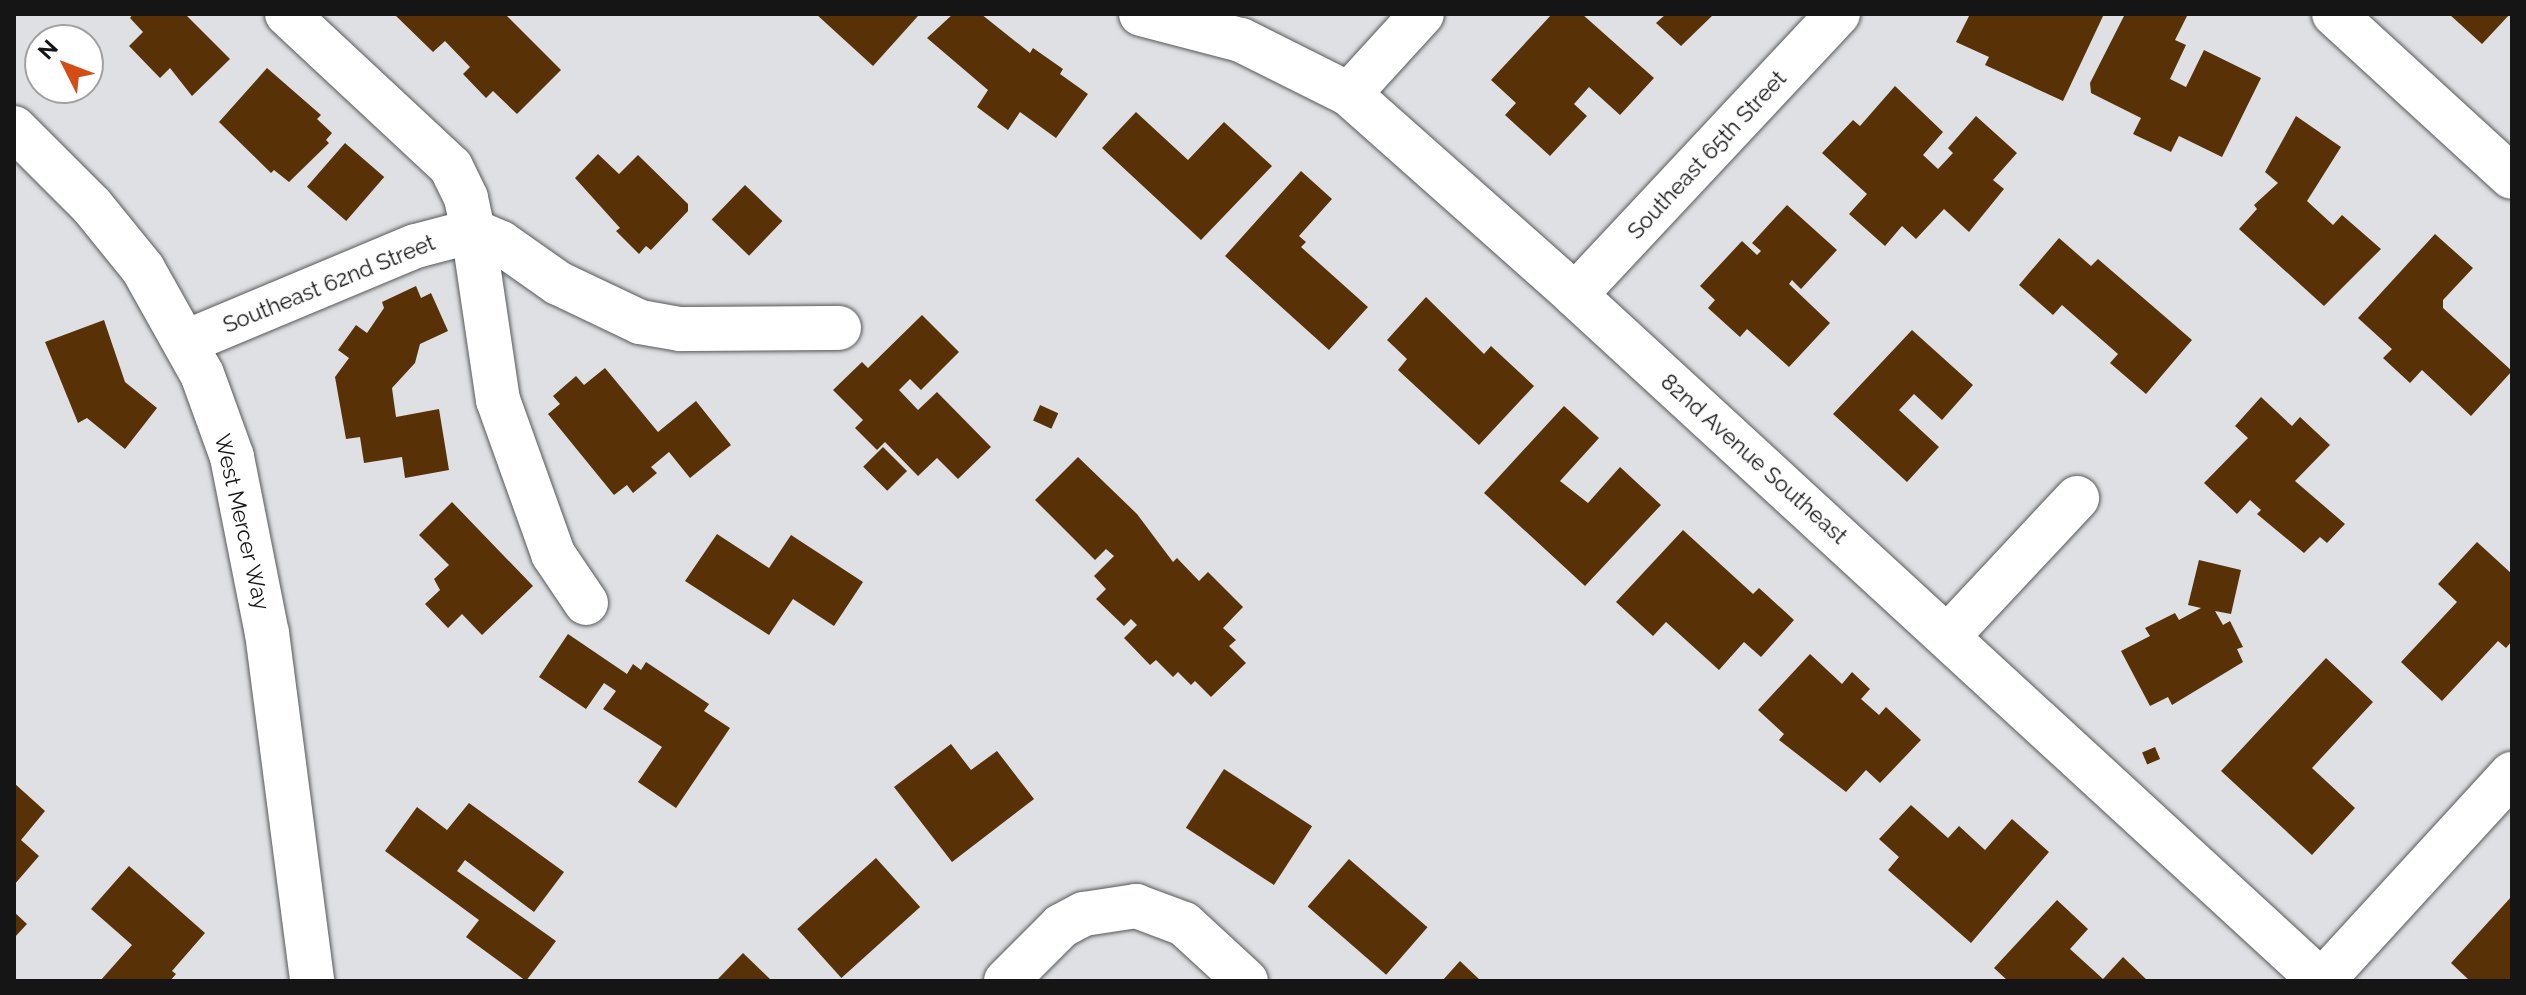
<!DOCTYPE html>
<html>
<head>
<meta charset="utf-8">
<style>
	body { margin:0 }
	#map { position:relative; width:2526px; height:995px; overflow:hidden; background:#dfe0e3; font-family:Raleway,sans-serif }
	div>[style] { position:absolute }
	.building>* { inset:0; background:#583107; transform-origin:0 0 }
	.roads { filter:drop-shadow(0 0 2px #57585a) drop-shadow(0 0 2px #57585a) }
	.minor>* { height:44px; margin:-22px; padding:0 22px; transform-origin:22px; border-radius:22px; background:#fff }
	span { translate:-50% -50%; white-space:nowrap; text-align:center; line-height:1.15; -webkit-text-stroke:8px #fff; paint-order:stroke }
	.street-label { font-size:22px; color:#151516 }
	.frame { position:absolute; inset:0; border:16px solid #151516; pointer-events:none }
	.north { position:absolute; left:24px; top:24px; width:80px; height:80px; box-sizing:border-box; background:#fff; border:2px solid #a1a1a2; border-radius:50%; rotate:312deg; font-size:22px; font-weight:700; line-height:32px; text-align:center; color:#151516 }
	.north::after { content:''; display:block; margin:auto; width:28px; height:36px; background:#d44d16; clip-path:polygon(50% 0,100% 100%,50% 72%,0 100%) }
</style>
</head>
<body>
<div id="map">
	<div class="building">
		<i style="clip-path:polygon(133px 14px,185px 14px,230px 59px,192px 96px,170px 68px,160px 78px,129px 46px,143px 32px,130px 18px)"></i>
		<i style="clip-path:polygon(394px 14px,505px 14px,561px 70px,517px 114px,493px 91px,486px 98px,463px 74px,470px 67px,445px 41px,433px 52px)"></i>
		<i style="clip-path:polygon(816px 14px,916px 14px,918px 16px,873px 66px)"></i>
		<i style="clip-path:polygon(953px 14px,981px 14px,1030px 53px,1033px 48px,1063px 69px,1060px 74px,1088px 94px,1056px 138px,1020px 112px,1008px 130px,977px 107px,988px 90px,927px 38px)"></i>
		<i style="clip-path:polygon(1552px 14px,1582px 14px,1654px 78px,1620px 115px,1589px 87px,1574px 104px,1587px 116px,1550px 156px,1505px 115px,1516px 103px,1491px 80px)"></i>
		<i style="clip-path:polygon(1666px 14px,1714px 14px,1681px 46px,1656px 23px)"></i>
		<i style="clip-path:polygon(1970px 14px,2104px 14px,2063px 101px,1985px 65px,1989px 57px,1956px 42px)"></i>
		<i style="clip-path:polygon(2125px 14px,2188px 14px,2175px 40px,2186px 45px,2170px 79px,2186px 87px,2204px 50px,2261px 78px,2222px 157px,2179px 136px,2171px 152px,2133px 134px,2141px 118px,2091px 93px,2090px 83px)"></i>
		<i style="clip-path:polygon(2449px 14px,2510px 14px,2482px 44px)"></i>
		<i style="clip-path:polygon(267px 68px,321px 115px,317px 119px,332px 133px,326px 140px,329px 143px,289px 182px,274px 170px,271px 173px,219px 122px)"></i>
		<i style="clip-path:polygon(1895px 86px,1943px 132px,1923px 155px,1938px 169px,1953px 153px,1948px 148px,1976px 116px,2017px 153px,1993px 180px,2004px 189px,1969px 232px,1944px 209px,1916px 239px,1902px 226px,1885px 246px,1849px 214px,1867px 194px,1822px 153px,1853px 120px,1860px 126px)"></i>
		<i style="clip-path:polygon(1136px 112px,1188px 160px,1224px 122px,1272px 166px,1201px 240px,1102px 148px)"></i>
		<i style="clip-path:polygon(2296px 116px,2341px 147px,2307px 201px,2333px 225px,2342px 215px,2381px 249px,2324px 306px,2239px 229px,2257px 209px,2254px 205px,2278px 183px,2265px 172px)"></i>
		<i style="left:345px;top:143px;width:52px;height:58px;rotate:41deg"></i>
		<i style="clip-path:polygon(598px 154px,619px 174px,638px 155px,688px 204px,688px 211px,651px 250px,646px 246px,639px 254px,616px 231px,620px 228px,575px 178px)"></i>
		<i style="clip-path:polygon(1301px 171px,1332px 199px,1299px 236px,1306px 242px,1301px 247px,1368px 307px,1329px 350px,1225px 256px)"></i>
		<i style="left:745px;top:185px;width:52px;height:48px;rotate:44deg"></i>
		<i style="clip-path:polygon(1787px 205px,1837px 250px,1801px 289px,1792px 280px,1789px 284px,1830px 323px,1789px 367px,1747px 329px,1740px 337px,1708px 308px,1715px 300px,1700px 286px,1742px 241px,1757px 255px,1761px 251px,1752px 243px)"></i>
		<i style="clip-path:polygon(2435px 234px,2473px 268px,2443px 300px,2443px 308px,2512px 371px,2471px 416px,2422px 370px,2410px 383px,2383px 358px,2392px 349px,2358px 318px)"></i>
		<i style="clip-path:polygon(2059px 238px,2091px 266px,2098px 259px,2192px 340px,2146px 394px,2110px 363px,2118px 354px,2062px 305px,2053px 315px,2019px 285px)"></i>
		<i style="clip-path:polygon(416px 286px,421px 298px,431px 293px,448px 331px,420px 344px,415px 363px,392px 388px,396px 417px,439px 409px,449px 470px,405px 478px,402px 457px,364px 463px,360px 437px,346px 439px,335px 377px,349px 358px,338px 350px,356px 325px,367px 333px,384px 308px,382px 302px)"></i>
		<i style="clip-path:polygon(1426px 297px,1484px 354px,1491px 346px,1534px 386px,1479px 445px,1398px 370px,1407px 359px,1387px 340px)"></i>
		<i style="clip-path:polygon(922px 315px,959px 352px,921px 390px,910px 379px,899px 390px,918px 410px,937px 392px,991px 447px,958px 479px,937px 458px,918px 476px,885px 442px,877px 450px,855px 428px,863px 420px,833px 390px,862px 362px,868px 368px)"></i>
		<i style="clip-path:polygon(104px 320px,125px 382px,157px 408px,125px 449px,87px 418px,78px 423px,45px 342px)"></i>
		<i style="clip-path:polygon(1912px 330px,1973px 385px,1942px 420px,1914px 394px,1899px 410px,1939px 447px,1907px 482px,1833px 414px)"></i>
		<i style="clip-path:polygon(605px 368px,658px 432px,696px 401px,731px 445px,690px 478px,669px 452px,651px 467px,657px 473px,633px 493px,627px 485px,614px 495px,548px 414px,560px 404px,553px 396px,576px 376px,584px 385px)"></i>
		<i style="clip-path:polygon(2261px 397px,2292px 426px,2300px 417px,2330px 445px,2295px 481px,2345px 524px,2327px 543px,2320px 537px,2304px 553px,2257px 514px,2261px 510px,2250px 500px,2237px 514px,2204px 483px,2248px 438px,2235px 426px)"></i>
		<i style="left:1040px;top:405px;width:20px;height:17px;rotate:24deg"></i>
		<i style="clip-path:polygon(1564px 406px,1599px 438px,1560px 481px,1588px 503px,1620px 467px,1661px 505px,1585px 586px,1484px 493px)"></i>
		<i style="left:883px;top:447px;width:34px;height:28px;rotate:45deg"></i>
		<i style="clip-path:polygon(1078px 457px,1137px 514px,1173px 562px,1177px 558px,1199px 581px,1208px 572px,1243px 607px,1223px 628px,1236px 640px,1229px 646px,1246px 663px,1211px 697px,1195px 681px,1191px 685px,1178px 672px,1173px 677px,1156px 660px,1150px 665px,1124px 638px,1137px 625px,1131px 619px,1124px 626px,1096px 599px,1106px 589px,1094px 576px,1114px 556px,1106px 549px,1095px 560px,1035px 500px)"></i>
		<i style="clip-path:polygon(452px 502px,533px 586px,482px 635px,462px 614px,448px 628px,425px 604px,440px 590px,434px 579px,449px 565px,419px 535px)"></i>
		<i style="clip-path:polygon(1683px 530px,1753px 594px,1759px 588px,1794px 620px,1761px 657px,1744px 642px,1719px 670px,1666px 622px,1653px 636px,1616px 602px)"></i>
		<i style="clip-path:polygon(717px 534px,769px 568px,791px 535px,863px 582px,834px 626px,793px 599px,769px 635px,685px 581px)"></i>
		<i style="clip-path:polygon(2477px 542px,2512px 574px,2512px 641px,2506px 648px,2498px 641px,2442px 701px,2401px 662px,2457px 602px,2438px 584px)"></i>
		<i style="clip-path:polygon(2199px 560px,2241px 570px,2231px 614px,2215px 611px,2223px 625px,2230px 621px,2243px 647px,2237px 649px,2243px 662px,2172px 705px,2168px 697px,2150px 706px,2121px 651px,2150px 636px,2145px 628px,2175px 613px,2179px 620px,2201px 608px,2188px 605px)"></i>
		<i style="clip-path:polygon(568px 634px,627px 674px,633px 664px,641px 670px,646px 662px,709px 704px,704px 711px,730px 728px,676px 808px,638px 782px,662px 747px,603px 709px,616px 691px,604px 683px,586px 709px,539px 677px)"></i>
		<i style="clip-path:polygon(1810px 654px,1842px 684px,1852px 672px,1870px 689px,1861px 699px,1879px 715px,1886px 707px,1921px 740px,1880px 783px,1866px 770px,1846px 792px,1779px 740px,1784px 734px,1758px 710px)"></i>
		<i style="clip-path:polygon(2326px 658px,2373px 702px,2312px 768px,2355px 808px,2312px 855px,2221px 771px)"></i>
		<i style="clip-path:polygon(951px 744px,971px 770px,997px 751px,1034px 799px,952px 862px,894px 787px)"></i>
		<i style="left:2155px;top:747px;width:13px;height:14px;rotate:67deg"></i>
		<i style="left:1224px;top:769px;width:105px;height:70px;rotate:33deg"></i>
		<i style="clip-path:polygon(14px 783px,45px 811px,21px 840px,39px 856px,14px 885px)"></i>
		<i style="clip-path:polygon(469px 803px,564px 872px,534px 912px,465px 860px,457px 871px,556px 941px,526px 981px,466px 937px,479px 920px,385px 851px,417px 807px,447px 830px)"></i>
		<i style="clip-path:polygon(1911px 805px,1948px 838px,1959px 826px,1985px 850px,2012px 819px,2049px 852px,1971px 943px,1888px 870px,1899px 857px,1879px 839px)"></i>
		<i style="left:876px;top:858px;width:66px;height:106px;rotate:48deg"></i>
		<i style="left:1349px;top:859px;width:104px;height:63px;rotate:41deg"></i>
		<i style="clip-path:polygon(129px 866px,205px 933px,172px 971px,176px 974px,170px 981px,100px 981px,132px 945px,91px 909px)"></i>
		<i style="clip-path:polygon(2512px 896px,2512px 981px,2470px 981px,2451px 963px)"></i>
		<i style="clip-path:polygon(2057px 900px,2088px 929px,2070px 949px,2103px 979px,2123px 957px,2148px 981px,2008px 981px,1994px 968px)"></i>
		<i style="clip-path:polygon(14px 912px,27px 924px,14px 938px)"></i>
		<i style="clip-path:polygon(743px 953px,772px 981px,716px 981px)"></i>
		<i style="clip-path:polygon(1460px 961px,1481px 981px,1442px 981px)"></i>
	</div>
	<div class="roads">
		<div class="minor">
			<i style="left:287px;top:14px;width:224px;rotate:43deg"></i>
			<i style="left:451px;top:167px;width:34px;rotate:64deg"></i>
			<i style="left:466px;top:198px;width:34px;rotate:78deg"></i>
			<i style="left:473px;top:231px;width:30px;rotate:23deg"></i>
			<i style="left:501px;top:243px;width:70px;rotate:35.1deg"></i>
			<i style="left:558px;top:283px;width:91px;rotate:25.4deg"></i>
			<i style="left:640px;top:322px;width:41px;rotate:9.9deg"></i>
			<i style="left:680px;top:329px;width:159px;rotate:-0.4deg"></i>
			<i style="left:1141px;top:14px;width:103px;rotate:14.6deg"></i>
			<i style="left:1241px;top:40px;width:121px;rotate:26.6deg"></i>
			<i style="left:1349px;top:94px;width:302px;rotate:41.6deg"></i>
			<i style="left:1575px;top:295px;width:1013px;rotate:42.6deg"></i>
			<i style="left:2334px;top:14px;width:241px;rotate:42.5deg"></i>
			<i style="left:1349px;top:94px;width:108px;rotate:-47.6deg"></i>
			<i style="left:14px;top:128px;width:110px;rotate:45deg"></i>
			<i style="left:92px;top:206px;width:81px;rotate:51deg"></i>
			<i style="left:143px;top:269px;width:120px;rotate:60.7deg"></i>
			<i style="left:202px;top:374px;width:88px;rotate:70.1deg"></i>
			<i style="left:232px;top:457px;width:179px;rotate:78.8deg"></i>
			<i style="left:267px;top:633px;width:351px;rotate:82.6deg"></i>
			<i style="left:1575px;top:295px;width:385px;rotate:-46.9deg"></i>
			<i style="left:186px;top:342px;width:249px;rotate:-22.7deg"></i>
			<i style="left:416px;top:246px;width:59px;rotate:-14.7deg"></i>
			<i style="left:473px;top:231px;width:171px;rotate:81.6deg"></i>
			<i style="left:498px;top:400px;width:164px;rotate:70.3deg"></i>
			<i style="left:553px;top:554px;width:59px;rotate:56deg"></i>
			<i style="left:1948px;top:636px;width:189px;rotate:-46.9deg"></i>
			<i style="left:1006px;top:981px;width:78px;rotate:-45deg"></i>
			<i style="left:1061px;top:926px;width:26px;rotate:-28deg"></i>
			<i style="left:1084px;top:914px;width:53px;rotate:-8.7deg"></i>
			<i style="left:1136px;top:906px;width:51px;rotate:20.6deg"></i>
			<i style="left:1184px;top:924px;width:84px;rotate:42.6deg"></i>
			<i style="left:2322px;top:981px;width:281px;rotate:-47.5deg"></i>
		</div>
	</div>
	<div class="street-label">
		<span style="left:1707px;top:155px;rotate:-47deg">Southeast 65th Street</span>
		<span style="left:329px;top:284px;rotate:-22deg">Southeast 62nd Street</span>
		<span style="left:1754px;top:459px;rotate:42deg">82nd Avenue Southeast</span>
		<span style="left:242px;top:522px;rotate:77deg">West Mercer Way</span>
	</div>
	<div class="frame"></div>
	<div class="north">N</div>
</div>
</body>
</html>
